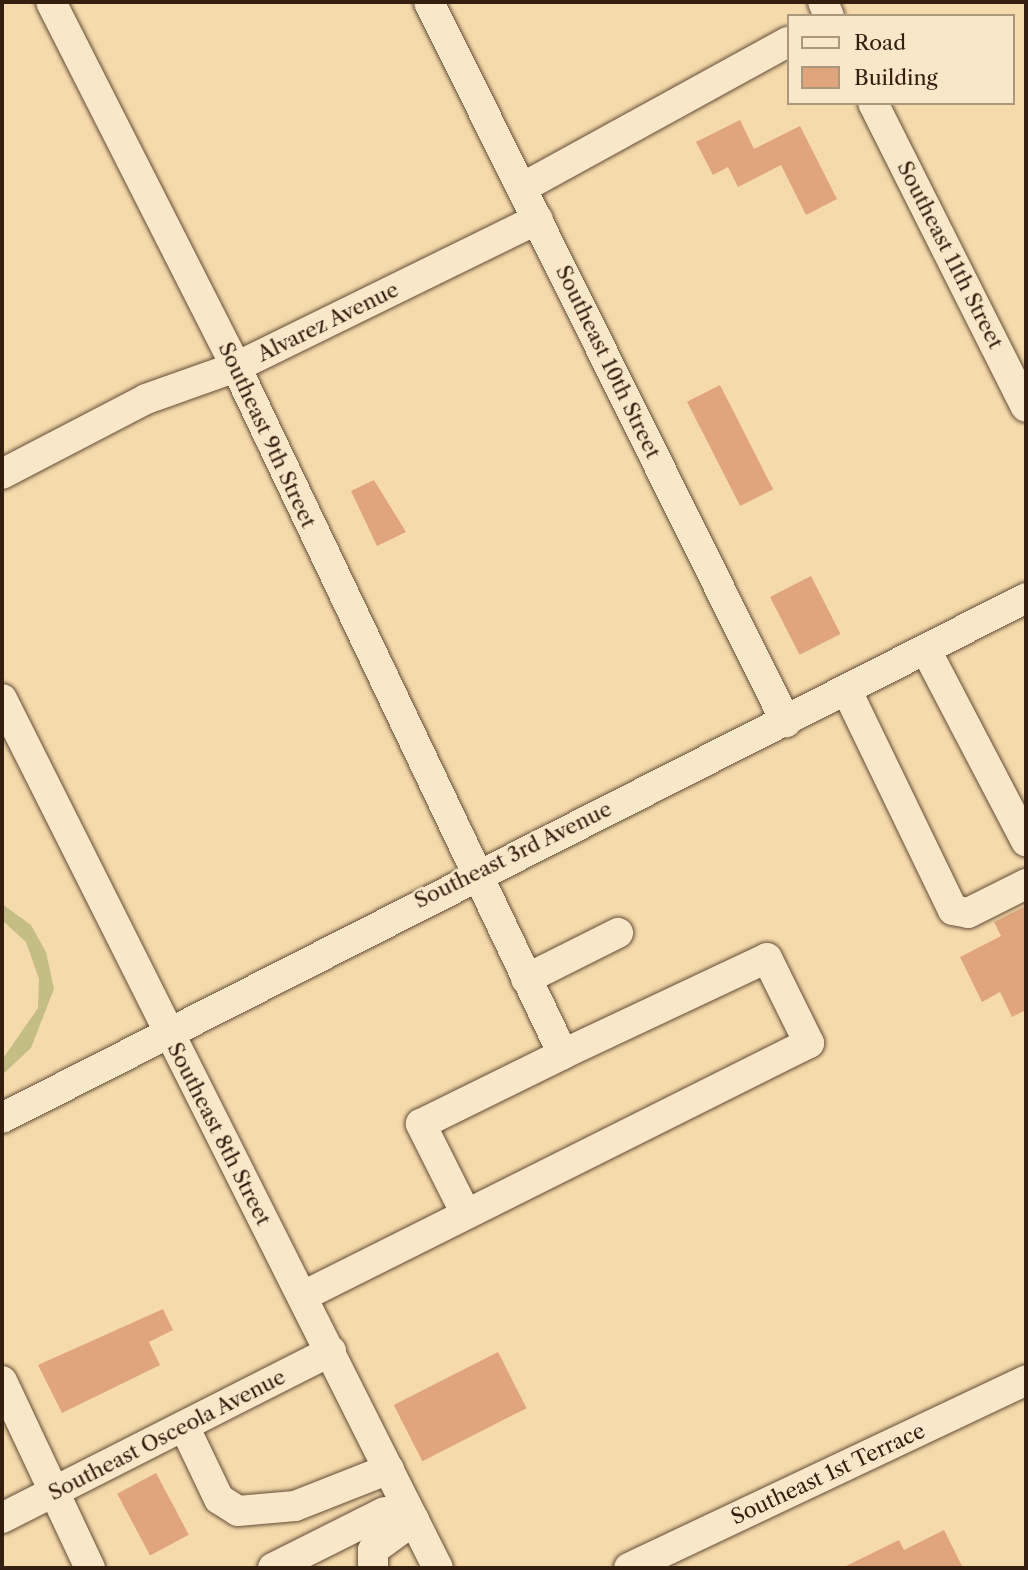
<!DOCTYPE html>
<html>
<head>
<meta charset="utf-8">
<style>
	body { margin:0 }
	#map { position:relative; width:1028px; height:1570px; overflow:hidden; background:#f5daab; font-family:"Libre Caslon Text",serif }
	div>[style] { position:absolute }
	.green>* { inset:0; background:#c4bd84 }
	.building>* { inset:0; background:#e1a57d; transform-origin:0 0 }
	.roads { filter:drop-shadow(0 0 2px #644d37) drop-shadow(0 0 2px #644d37) }
	.minor>* { height:30px; margin:-15px; padding:0 15px; transform-origin:15px; border-radius:15px; background:#f8e7c8 }
	span { translate:-50% -50%; white-space:nowrap; text-align:center; line-height:1.15; -webkit-text-stroke:5px #f8e7c8; paint-order:stroke }
	.street-label { font-size:21px; color:#341e10 }
	.frame { position:absolute; inset:0; border:4px solid #341e10; pointer-events:none }
	.legend { position:absolute; left:787px; top:14px; width:228px; height:91px; box-sizing:border-box; background:#f8e7c8; border:2px solid #aa977e; margin:0; padding:9px 12px; list-style:none; font-size:21px; color:#341e10 }
	.legend li { display:flex; align-items:center; gap:14px; height:35px }
	.legend b { width:35px; border:2px solid #aa977e }
</style>
</head>
<body>
<div id="map">
	<div class="green">
		<i style="clip-path:polygon(2px 904px,31px 925px,46px 952px,54px 989px,31px 1048px,2px 1075px,2px 1060px,38px 1008px,39px 979px,26px 942px,2px 920px)"></i>
	</div>
	<div class="building">
		<i style="clip-path:polygon(740px 120px,754px 149px,800px 126px,837px 199px,806px 215px,781px 165px,738px 187px,728px 167px,713px 175px,696px 142px)"></i>
		<i style="left:720px;top:385px;width:117px;height:37px;rotate:63deg"></i>
		<i style="clip-path:polygon(374px 480px,406px 532px,377px 546px,351px 491px)"></i>
		<i style="left:811px;top:576px;width:65px;height:46px;rotate:63deg"></i>
		<i style="clip-path:polygon(1026px 906px,1026px 1010px,1012px 1017px,1000px 992px,982px 1002px,960px 957px,1001px 936px,994px 922px)"></i>
		<i style="clip-path:polygon(163px 1309px,173px 1330px,149px 1342px,160px 1365px,62px 1413px,38px 1365px)"></i>
		<i style="left:498px;top:1352px;width:63px;height:117px;rotate:63deg"></i>
		<i style="left:156px;top:1473px;width:70px;height:44px;rotate:62deg"></i>
		<i style="clip-path:polygon(944px 1530px,963px 1568px,842px 1568px,899px 1540px,904px 1550px)"></i>
	</div>
	<div class="roads">
		<div class="minor">
			<i style="left:51px;top:2px;width:409px;rotate:63.1deg"></i>
			<i style="left:236px;top:367px;width:761px;rotate:64.55deg"></i>
			<i style="left:563px;top:1054px;width:225px;rotate:-25.2deg"></i>
			<i style="left:767px;top:958px;width:95px;rotate:63.7deg"></i>
			<i style="left:809px;top:1043px;width:566px;rotate:153.43deg"></i>
			<i style="left:429px;top:2px;width:804px;rotate:63.63deg"></i>
			<i style="left:823px;top:2px;width:15px;rotate:67deg"></i>
			<i style="left:873px;top:103px;width:340px;rotate:63.3deg"></i>
			<i style="left:522px;top:188px;width:303px;rotate:-28.8deg"></i>
			<i style="left:2px;top:474px;width:162px;rotate:-27.5deg"></i>
			<i style="left:146px;top:399px;width:96px;rotate:-19.6deg"></i>
			<i style="left:236px;top:367px;width:336px;rotate:-26.1deg"></i>
			<i style="left:926px;top:650px;width:216px;rotate:62.4deg"></i>
			<i style="left:847px;top:691px;width:243px;rotate:64.2deg"></i>
			<i style="left:953px;top:910px;width:15px;rotate:11deg"></i>
			<i style="left:968px;top:913px;width:65px;rotate:-26.6deg"></i>
			<i style="left:2px;top:699px;width:972px;rotate:63.36deg"></i>
			<i style="left:526px;top:979px;width:103px;rotate:-26.6deg"></i>
			<i style="left:2px;top:1118px;width:1148px;rotate:-26.92deg"></i>
			<i style="left:466px;top:1214px;width:101px;rotate:-116.6deg"></i>
			<i style="left:421px;top:1124px;width:158px;rotate:-26.2deg"></i>
			<i style="left:2px;top:1381px;width:207px;rotate:64.8deg"></i>
			<i style="left:184px;top:1426px;width:81px;rotate:64.4deg"></i>
			<i style="left:219px;top:1499px;width:22px;rotate:32deg"></i>
			<i style="left:238px;top:1511px;width:57px;rotate:-5deg"></i>
			<i style="left:295px;top:1506px;width:101px;rotate:-21.5deg"></i>
			<i style="left:2px;top:1518px;width:369px;rotate:-26.9deg"></i>
			<i style="left:273px;top:1568px;width:125px;rotate:-26.6deg"></i>
			<i style="left:373px;top:1568px;width:18px;rotate:-90deg"></i>
			<i style="left:373px;top:1550px;width:51px;rotate:-36.2deg"></i>
			<i style="left:629px;top:1568px;width:439px;rotate:-25.3deg"></i>
		</div>
	</div>
	<div class="street-label">
		<span style="left:950px;top:255px;rotate:63deg">Southeast 11th Street</span>
		<span style="left:328px;top:322px;rotate:-26deg">Alvarez Avenue</span>
		<span style="left:608px;top:362px;rotate:64deg">Southeast 10th Street</span>
		<span style="left:267px;top:435px;rotate:65deg">Southeast 9th Street</span>
		<span style="left:513px;top:855px;rotate:-26deg">Southeast 3rd Avenue</span>
		<span style="left:219px;top:1134px;rotate:63deg">Southeast 8th Street</span>
		<span style="left:167px;top:1435px;rotate:-27deg">Southeast Osceola Avenue</span>
		<span style="left:828px;top:1474px;rotate:-25deg">Southeast 1st Terrace</span>
	</div>
	<div class="frame"></div>
	<ul class="legend">
	<li><b style="height:9px;background:#f8e7c8"></b>Road</li>
	<li><b style="height:19px;background:#e1a57d"></b>Building</li>
	</ul>
</div>
</body>
</html>
